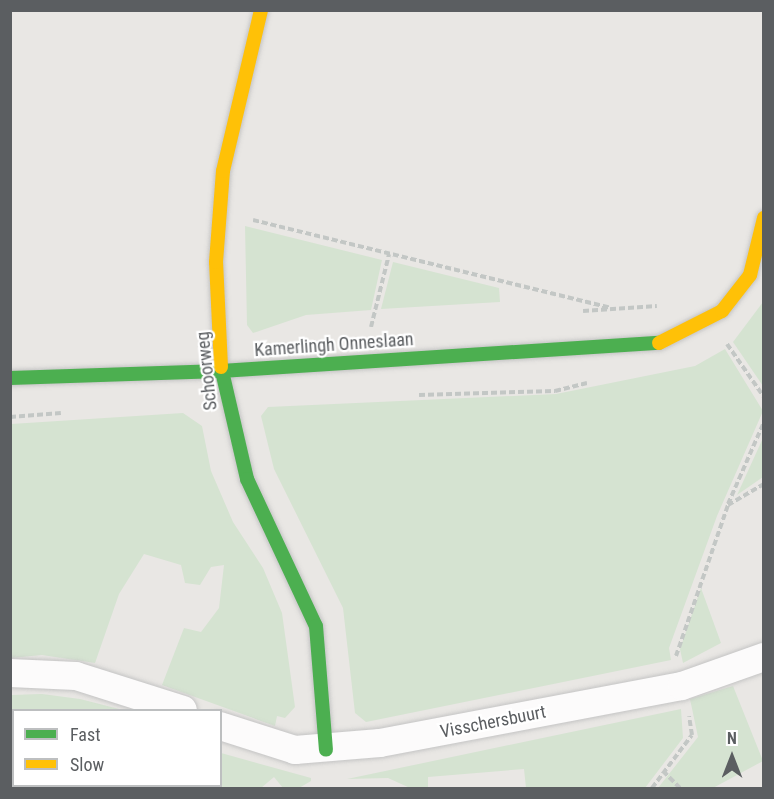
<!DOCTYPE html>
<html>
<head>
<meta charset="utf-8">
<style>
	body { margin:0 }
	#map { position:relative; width:774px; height:799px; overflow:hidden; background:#e9e7e4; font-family:"Roboto Condensed",sans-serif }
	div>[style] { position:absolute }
	.green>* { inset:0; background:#d5e3d1 }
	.path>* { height:4px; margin-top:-2px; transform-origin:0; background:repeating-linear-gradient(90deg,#c3c7c5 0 6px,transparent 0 9px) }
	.roads { filter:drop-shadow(0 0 2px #c4c4c4) drop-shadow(0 0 2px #c4c4c4) }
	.street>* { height:28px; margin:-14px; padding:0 14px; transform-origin:14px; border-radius:14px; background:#fcfbfb }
	.fast>* { height:14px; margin:-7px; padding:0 7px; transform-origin:7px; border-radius:7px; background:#4caf50 }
	.slow>* { height:14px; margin:-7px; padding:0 7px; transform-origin:7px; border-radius:7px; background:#ffc107 }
	span { translate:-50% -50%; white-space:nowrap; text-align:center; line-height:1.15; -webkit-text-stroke:4.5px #fff; paint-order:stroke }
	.street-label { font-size:18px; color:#5b5e61 }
	.frame { position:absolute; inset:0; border:12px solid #5b5e61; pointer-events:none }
	.legend { position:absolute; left:12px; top:709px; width:210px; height:78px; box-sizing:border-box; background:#fff; border:2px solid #bdbfc0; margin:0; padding:8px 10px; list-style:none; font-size:18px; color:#5b5e61 }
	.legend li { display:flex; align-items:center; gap:12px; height:30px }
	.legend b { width:30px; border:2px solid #bdbfc0 }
	.north { position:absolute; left:702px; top:727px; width:60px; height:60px; -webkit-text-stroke:4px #fff; paint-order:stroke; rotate:0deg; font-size:16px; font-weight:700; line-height:24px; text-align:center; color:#5b5e61 }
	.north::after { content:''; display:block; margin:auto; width:21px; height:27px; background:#5b5e61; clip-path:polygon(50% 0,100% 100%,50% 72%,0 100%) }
</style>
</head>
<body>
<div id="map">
	<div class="green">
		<i style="clip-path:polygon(245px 226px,382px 260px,371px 310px,306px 315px,253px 333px,247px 325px)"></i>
		<i style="clip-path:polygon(393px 262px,499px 288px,500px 302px,381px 309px)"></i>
		<i style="clip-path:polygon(763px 302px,764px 386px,763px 386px,733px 342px)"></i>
		<i style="clip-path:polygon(725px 349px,763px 411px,717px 516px,669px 648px,671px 660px,366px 722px,355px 713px,343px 608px,274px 469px,261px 416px,268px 407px,556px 394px,695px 366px)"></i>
		<i style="clip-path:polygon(183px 413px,202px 426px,211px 471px,233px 522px,263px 568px,282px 613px,295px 707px,285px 718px,277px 716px,275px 726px,162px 685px,184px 628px,201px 632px,219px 608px,224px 565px,211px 567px,200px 585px,185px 583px,181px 565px,144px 554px,119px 594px,95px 663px,42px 655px,11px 658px,11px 424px)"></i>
		<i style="clip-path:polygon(763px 438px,763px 477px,737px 495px)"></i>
		<i style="clip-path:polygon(701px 588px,721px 643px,683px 663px,680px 649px)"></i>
		<i style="clip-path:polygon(733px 686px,763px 761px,713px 788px,658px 788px,698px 737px,690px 699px)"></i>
		<i style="clip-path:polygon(42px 694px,80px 699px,123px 710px,14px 710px,11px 744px,11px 695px)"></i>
		<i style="clip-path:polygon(681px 709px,683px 738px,645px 788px,526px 788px,524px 769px,428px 777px,428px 788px,410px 788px,388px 778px,347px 779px)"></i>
		<i style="clip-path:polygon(221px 753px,311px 778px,311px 781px,299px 788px,283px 788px,274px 777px,261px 788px,170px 786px,220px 786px)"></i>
	</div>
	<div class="path">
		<i style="left:253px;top:220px;width:368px;rotate:13.8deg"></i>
		<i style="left:583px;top:311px;width:74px;rotate:-3.9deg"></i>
		<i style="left:371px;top:327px;width:75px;rotate:-76.1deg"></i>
		<i style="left:727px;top:344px;width:65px;rotate:55.1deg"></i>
		<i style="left:419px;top:395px;width:136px;rotate:-1.7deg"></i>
		<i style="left:555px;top:391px;width:33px;rotate:-14deg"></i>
		<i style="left:10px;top:417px;width:51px;rotate:-4.5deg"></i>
		<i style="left:728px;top:504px;width:90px;rotate:-66.3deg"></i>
		<i style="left:676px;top:656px;width:160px;rotate:-71deg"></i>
		<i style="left:728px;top:505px;width:42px;rotate:-30.3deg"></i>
		<i style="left:663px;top:771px;width:24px;rotate:45deg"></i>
		<i style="left:652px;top:788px;width:66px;rotate:-53deg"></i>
		<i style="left:692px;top:735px;width:19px;rotate:-99deg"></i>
	</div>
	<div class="roads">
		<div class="street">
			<i style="left:10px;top:673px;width:66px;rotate:2.6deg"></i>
			<i style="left:76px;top:676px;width:112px;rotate:17.6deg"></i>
			<i style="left:220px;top:726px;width:79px;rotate:17.7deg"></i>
			<i style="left:295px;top:750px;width:85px;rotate:-4.7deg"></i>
			<i style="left:380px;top:743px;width:307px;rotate:-10.7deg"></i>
			<i style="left:682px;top:686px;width:87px;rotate:-19.5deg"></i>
		</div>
		<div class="fast">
			<i style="left:221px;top:367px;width:115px;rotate:76.9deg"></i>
			<i style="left:247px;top:479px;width:162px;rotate:64.9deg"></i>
			<i style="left:316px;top:626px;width:124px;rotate:85.4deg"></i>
			<i style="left:10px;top:378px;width:211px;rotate:-1.9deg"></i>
			<i style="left:221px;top:371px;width:439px;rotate:-3.7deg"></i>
		</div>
		<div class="slow">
			<i style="left:659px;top:343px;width:71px;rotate:-26.9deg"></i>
			<i style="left:722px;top:311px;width:46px;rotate:-52.1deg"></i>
			<i style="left:750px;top:275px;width:59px;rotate:-76.2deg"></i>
			<i style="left:221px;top:367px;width:105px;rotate:-92.7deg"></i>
			<i style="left:216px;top:262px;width:91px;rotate:-85.6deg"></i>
			<i style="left:223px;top:171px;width:165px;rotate:-76.7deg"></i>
		</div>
	</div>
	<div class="street-label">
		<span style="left:334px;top:345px;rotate:-4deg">Kamerlingh Onneslaan</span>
		<span style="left:207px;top:371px;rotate:-96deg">Schoorweg</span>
		<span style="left:493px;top:722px;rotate:-11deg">Visschersbuurt</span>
	</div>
	<div class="frame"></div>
	<ul class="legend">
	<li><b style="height:8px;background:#4caf50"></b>Fast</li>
	<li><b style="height:8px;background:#ffc107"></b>Slow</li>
	</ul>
	<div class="north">N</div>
</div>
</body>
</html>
